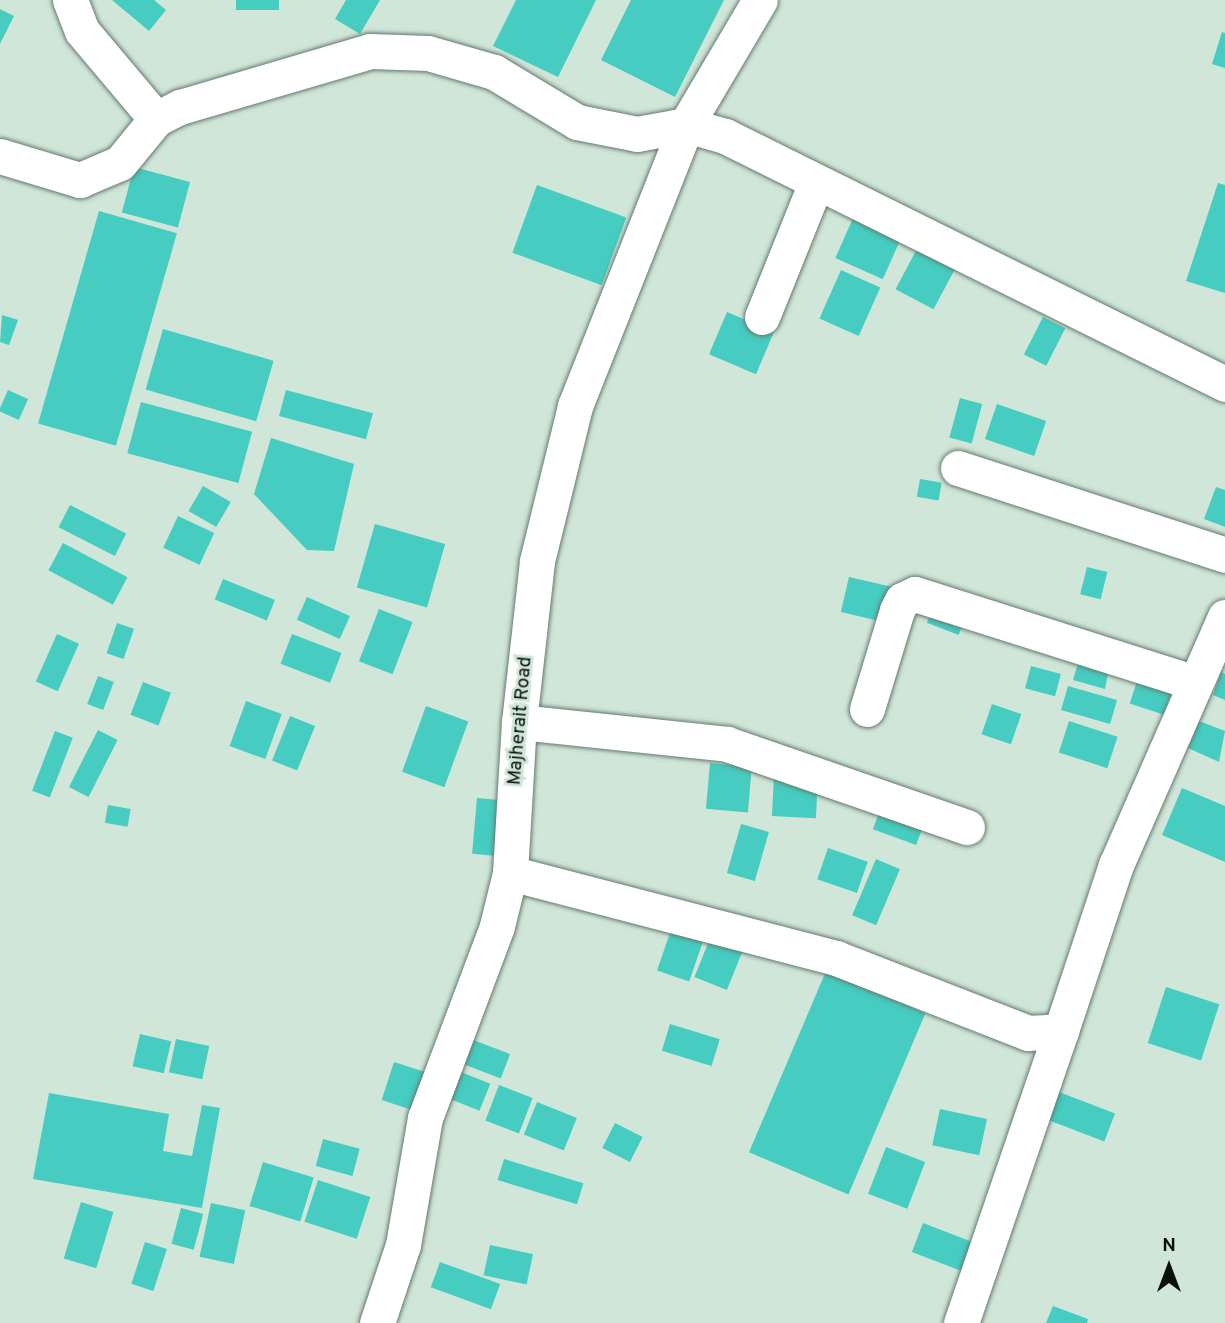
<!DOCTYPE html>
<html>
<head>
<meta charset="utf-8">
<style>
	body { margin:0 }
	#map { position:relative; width:1225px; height:1323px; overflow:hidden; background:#d0e6d9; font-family:Overpass,sans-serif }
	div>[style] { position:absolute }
	.building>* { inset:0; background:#46ccc0; transform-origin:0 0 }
	.roads { filter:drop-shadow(0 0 2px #657a6f) drop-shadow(0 0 2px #657a6f) }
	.minor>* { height:35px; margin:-17.5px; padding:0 17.5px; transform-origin:17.5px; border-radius:17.5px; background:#fff }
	span { translate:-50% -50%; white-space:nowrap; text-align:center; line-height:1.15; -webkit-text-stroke:6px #d0e6d9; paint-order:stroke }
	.street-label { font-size:19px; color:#0a110d }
	.north { position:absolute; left:1134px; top:1232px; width:70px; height:70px; -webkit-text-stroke:5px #d0e6d9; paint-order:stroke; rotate:0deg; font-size:19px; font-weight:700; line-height:28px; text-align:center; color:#0a110d }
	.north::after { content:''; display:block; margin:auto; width:24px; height:32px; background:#0a110d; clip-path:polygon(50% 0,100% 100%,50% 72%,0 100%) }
</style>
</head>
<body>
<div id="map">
	<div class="building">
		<i style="clip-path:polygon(112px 0,154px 0,166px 10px,149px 31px)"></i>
		<i style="left:236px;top:0;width:43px;height:10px"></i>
		<i style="clip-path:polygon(346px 0,380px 0,360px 34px,335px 19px)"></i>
		<i style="clip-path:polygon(516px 0,596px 0,558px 77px,493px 46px)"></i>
		<i style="clip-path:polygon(631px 0,724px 0,675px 97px,601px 60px)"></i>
		<i style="clip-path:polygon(0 9px,14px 16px,0 44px)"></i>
		<i style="clip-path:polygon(1222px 32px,1225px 33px,1225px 68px,1212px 64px)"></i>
		<i style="left:134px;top:167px;width:58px;height:47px;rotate:15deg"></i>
		<i style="clip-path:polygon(1218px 183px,1225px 185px,1225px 293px,1186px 281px)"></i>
		<i style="left:537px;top:185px;width:95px;height:72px;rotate:20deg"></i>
		<i style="left:99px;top:211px;width:81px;height:221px;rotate:16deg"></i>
		<i style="left:854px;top:216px;width:52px;height:46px;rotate:24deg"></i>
		<i style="left:919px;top:245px;width:43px;height:50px;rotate:28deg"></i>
		<i style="left:841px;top:270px;width:43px;height:53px;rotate:24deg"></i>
		<i style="left:727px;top:312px;width:51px;height:46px;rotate:23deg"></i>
		<i style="clip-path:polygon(2px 315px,18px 320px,9px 345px,0 342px)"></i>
		<i style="left:1043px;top:317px;width:25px;height:42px;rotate:27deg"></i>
		<i style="left:163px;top:329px;width:115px;height:63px;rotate:16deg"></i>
		<i style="left:8px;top:390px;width:22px;height:23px;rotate:24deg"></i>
		<i style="left:286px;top:390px;width:90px;height:27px;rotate:15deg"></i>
		<i style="left:960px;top:398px;width:23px;height:41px;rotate:15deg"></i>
		<i style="left:141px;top:402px;width:115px;height:53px;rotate:15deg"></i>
		<i style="left:997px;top:404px;width:52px;height:37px;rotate:19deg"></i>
		<i style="clip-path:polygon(271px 438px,354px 464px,334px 551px,307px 550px,254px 494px)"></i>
		<i style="left:920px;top:479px;width:22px;height:18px;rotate:10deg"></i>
		<i style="left:203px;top:486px;width:32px;height:29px;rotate:30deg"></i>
		<i style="clip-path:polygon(1216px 487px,1225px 490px,1225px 527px,1204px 519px)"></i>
		<i style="left:70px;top:505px;width:63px;height:25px;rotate:27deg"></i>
		<i style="left:178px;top:516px;width:40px;height:35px;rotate:25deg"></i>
		<i style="left:375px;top:524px;width:73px;height:66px;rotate:16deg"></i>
		<i style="left:63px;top:543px;width:73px;height:31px;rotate:28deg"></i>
		<i style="left:1087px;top:567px;width:21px;height:28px;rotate:14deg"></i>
		<i style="left:849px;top:577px;width:47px;height:36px;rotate:13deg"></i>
		<i style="left:223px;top:579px;width:56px;height:22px;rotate:22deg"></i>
		<i style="left:307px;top:597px;width:47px;height:25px;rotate:24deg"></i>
		<i style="left:933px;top:607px;width:34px;height:17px;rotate:21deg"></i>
		<i style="left:379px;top:609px;width:36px;height:56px;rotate:21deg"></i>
		<i style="left:117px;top:623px;width:18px;height:32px;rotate:19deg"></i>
		<i style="left:57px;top:634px;width:24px;height:52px;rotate:24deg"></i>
		<i style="left:292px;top:634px;width:53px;height:32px;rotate:21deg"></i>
		<i style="clip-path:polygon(1081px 653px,1111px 658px,1105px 689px,1073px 680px)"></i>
		<i style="left:1031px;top:666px;width:31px;height:23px;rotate:15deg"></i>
		<i style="clip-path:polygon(1221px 672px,1225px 674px,1225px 700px,1213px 695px)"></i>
		<i style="left:1139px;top:675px;width:36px;height:30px;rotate:18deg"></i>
		<i style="left:98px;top:676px;width:17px;height:30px;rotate:21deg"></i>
		<i style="left:143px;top:682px;width:30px;height:35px;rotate:21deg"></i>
		<i style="left:1068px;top:686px;width:51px;height:25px;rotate:16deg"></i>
		<i style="left:246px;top:701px;width:38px;height:48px;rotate:20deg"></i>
		<i style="left:992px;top:704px;width:31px;height:32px;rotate:19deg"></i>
		<i style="left:426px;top:706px;width:45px;height:70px;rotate:20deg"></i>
		<i style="left:290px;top:716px;width:27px;height:48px;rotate:22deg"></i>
		<i style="left:1069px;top:721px;width:51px;height:33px;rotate:18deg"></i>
		<i style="clip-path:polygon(1199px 721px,1225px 731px,1219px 762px,1188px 748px)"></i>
		<i style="left:98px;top:730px;width:22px;height:64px;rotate:27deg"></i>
		<i style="left:55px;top:731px;width:19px;height:64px;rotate:21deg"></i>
		<i style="left:775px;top:757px;width:44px;height:59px;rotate:3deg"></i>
		<i style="left:710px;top:763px;width:42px;height:46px;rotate:5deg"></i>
		<i style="left:889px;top:785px;width:46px;height:47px;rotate:20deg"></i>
		<i style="clip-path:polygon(1182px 788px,1225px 806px,1225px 862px,1162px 835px)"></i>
		<i style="left:477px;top:798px;width:25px;height:56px;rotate:5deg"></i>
		<i style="left:108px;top:805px;width:23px;height:18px;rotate:10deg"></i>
		<i style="left:741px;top:824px;width:29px;height:51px;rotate:16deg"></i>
		<i style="left:828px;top:848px;width:42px;height:33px;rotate:19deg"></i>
		<i style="left:876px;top:859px;width:26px;height:61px;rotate:23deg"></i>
		<i style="left:715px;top:926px;width:35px;height:55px;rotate:22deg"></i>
		<i style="left:672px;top:927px;width:34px;height:46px;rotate:19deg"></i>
		<i style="left:826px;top:971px;width:108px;height:197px;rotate:23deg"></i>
		<i style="left:1166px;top:987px;width:56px;height:59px;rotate:18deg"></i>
		<i style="left:670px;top:1024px;width:52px;height:28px;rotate:17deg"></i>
		<i style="left:140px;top:1034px;width:32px;height:33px;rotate:13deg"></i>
		<i style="left:468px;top:1038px;width:45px;height:26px;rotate:21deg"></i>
		<i style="left:176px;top:1039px;width:34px;height:34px;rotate:12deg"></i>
		<i style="left:394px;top:1062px;width:36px;height:40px;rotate:18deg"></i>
		<i style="left:456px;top:1070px;width:37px;height:29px;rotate:22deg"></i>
		<i style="left:499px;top:1085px;width:36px;height:38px;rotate:21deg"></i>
		<i style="left:1059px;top:1092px;width:60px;height:30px;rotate:21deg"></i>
		<i style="clip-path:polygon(49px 1093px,169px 1114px,163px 1151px,192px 1156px,202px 1105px,220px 1108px,202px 1208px,33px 1179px)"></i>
		<i style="left:537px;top:1102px;width:43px;height:35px;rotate:22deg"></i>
		<i style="left:940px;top:1109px;width:48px;height:37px;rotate:12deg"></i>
		<i style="left:615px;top:1123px;width:31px;height:28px;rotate:27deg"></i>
		<i style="left:323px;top:1139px;width:38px;height:28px;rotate:15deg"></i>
		<i style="left:886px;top:1147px;width:42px;height:50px;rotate:21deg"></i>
		<i style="left:504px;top:1159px;width:83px;height:22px;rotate:17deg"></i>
		<i style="left:263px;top:1162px;width:53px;height:46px;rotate:17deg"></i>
		<i style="left:318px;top:1180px;width:55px;height:44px;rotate:18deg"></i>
		<i style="left:81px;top:1202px;width:34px;height:59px;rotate:17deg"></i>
		<i style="left:211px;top:1203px;width:35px;height:55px;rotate:12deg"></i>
		<i style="left:181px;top:1208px;width:23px;height:37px;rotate:15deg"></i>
		<i style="left:923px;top:1223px;width:57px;height:31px;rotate:21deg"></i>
		<i style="left:145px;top:1242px;width:23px;height:44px;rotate:18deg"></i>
		<i style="left:490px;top:1245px;width:44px;height:31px;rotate:12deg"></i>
		<i style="left:440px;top:1262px;width:64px;height:27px;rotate:20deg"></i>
		<i style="clip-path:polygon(1053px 1306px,1088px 1319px,1087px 1323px,1046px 1323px)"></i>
	</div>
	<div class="roads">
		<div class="minor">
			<i style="left:70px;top:0;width:33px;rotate:69deg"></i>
			<i style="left:82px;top:31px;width:115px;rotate:49.9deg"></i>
			<i style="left:0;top:156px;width:84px;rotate:16.7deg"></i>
			<i style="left:80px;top:180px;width:43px;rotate:-23deg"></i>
			<i style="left:120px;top:163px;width:57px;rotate:-50.7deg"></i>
			<i style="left:156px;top:119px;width:27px;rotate:-27deg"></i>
			<i style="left:180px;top:107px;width:198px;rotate:-16.4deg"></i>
			<i style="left:370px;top:51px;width:58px;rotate:2deg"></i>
			<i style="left:428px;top:53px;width:69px;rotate:16.1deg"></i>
			<i style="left:494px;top:72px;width:97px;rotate:31.1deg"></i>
			<i style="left:577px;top:122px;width:61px;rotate:11.3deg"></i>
			<i style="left:637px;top:134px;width:50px;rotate:-10.4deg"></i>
			<i style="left:686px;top:125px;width:41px;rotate:15.8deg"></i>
			<i style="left:725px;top:136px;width:558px;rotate:26.38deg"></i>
			<i style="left:762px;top:317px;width:144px;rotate:-68.1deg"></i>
			<i style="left:958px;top:468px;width:281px;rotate:18deg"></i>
			<i style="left:867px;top:709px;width:103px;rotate:-73.1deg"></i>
			<i style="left:897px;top:610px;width:11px;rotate:-63deg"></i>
			<i style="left:902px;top:600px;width:14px;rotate:-25deg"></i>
			<i style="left:915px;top:594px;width:294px;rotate:17.6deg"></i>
			<i style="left:519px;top:722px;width:209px;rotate:6deg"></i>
			<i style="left:727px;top:744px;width:254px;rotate:19.1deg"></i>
			<i style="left:510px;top:873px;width:337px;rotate:14.6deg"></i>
			<i style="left:836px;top:958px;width:206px;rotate:21.3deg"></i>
			<i style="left:1028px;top:1033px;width:33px;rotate:-3deg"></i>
			<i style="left:1061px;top:1031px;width:175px;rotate:-71.7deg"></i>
			<i style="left:1116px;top:865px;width:271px;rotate:-66.3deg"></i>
			<i style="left:377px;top:1323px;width:82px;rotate:-71.6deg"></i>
			<i style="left:403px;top:1245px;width:129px;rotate:-80.2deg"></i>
			<i style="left:425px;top:1118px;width:205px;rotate:-69.4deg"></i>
			<i style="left:497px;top:926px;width:55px;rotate:-76.2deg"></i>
			<i style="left:510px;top:873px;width:151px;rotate:-86.6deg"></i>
			<i style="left:519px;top:722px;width:162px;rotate:-83.6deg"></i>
			<i style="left:537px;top:561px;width:160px;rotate:-76.2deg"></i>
			<i style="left:575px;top:406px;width:302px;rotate:-68.4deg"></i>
			<i style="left:686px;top:125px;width:145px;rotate:-59.4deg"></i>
			<i style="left:961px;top:1323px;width:309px;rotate:-71.1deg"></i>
		</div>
	</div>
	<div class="street-label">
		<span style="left:521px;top:721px;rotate:-85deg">Majherait Road</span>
	</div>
	<div class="north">N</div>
</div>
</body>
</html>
